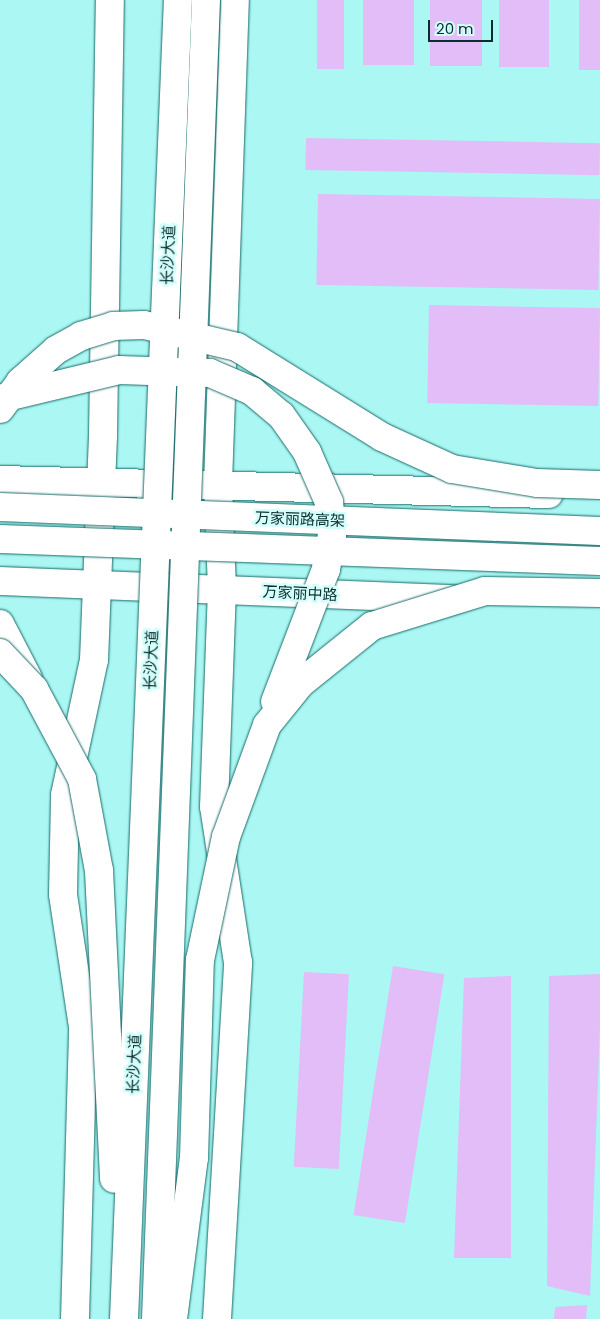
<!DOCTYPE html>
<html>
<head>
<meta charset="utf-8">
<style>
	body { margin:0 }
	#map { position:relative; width:600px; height:1319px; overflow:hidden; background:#aaf7f3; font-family:Poppins,"Noto Sans SC",sans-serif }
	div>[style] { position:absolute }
	.building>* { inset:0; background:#e2bdf8; transform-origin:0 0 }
	.roads { filter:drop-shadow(0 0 1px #186b69) drop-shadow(0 0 1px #186b69) }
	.primary>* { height:28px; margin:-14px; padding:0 14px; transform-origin:14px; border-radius:14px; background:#fff }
	.trunk>* { height:28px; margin:-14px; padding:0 14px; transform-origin:14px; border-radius:14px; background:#fff }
	.bridges { filter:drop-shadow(0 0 1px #186b69) drop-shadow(0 0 1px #186b69) }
	.trunk-bridge>* { height:28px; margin:-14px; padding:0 14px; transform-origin:14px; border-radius:14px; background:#fff }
	span { translate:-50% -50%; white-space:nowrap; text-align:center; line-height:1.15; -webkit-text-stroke:5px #d2fefb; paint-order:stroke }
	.street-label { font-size:15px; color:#0c2d2c }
	.scale { position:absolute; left:428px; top:20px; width:65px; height:22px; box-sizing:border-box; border:2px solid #0c2d2c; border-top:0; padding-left:6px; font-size:15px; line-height:18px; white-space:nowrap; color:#0c2d2c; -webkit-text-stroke:4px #d2fefb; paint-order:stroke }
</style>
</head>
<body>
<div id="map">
	<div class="building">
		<i style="left:317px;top:0;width:27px;height:69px"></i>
		<i style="left:363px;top:0;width:51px;height:65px"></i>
		<i style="left:430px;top:0;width:52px;height:66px"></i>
		<i style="left:499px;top:0;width:50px;height:67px"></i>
		<i style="left:579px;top:0;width:21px;height:70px"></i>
		<i style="left:306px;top:138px;width:294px;height:32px;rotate:1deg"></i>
		<i style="left:318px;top:194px;width:282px;height:91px;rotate:1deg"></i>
		<i style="left:429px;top:305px;width:171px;height:98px;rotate:1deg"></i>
		<i style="left:393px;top:966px;width:52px;height:252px;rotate:9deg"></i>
		<i style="left:304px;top:972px;width:45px;height:195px;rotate:3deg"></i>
		<i style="clip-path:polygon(600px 974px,600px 1026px,590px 1296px,547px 1286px,549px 976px)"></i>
		<i style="clip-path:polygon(511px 976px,511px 1258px,454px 1258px,464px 978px)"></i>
		<i style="clip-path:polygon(587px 1305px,586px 1319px,554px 1319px,555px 1307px)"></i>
	</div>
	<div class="roads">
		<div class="primary">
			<i style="left:0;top:480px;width:549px;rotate:1.46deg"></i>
			<i style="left:0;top:581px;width:453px;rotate:2.3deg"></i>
			<i style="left:75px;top:1319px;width:292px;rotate:-88.4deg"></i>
			<i style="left:83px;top:1027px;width:134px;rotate:-98.6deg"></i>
			<i style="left:63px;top:894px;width:99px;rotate:-88.8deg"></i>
			<i style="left:65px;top:795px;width:138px;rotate:-77.9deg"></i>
			<i style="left:94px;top:660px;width:224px;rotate:-87.7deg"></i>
			<i style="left:103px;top:436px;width:436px;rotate:-89.1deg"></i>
			<i style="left:217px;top:1319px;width:357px;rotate:-86.6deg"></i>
			<i style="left:238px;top:963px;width:158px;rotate:-98.7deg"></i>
			<i style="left:214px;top:807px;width:218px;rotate:-87.9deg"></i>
			<i style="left:222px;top:589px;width:106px;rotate:-92.2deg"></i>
			<i style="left:218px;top:483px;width:483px;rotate:-88deg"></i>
		</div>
		<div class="trunk">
			<i style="left:0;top:624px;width:61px;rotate:62.6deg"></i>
		</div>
	</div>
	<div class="bridges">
		<div class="trunk-bridge">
			<i style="left:3px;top:398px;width:119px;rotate:-13.6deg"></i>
			<i style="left:119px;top:370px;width:91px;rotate:1.9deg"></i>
			<i style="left:210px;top:373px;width:46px;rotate:23.2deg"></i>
			<i style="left:252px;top:391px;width:38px;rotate:40deg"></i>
			<i style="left:281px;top:415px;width:45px;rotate:54.9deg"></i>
			<i style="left:307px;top:452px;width:55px;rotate:66.3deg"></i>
			<i style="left:329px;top:502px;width:33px;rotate:85deg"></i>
			<i style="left:332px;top:535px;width:35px;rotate:100deg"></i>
			<i style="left:326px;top:569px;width:142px;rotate:111deg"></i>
			<i style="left:0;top:409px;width:34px;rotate:-53deg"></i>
			<i style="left:20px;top:382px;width:48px;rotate:-41.6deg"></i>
			<i style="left:56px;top:350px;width:29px;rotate:-29deg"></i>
			<i style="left:81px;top:336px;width:34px;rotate:-17deg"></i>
			<i style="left:113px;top:326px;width:31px;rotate:-2deg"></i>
			<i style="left:144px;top:325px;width:96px;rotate:13.3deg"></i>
			<i style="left:237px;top:347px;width:171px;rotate:31.8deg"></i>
			<i style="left:382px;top:437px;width:77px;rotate:24.6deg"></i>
			<i style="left:452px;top:469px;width:86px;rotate:9.4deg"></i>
			<i style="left:537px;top:483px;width:63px;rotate:1.8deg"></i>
			<i style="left:0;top:507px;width:600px;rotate:2.29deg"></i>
			<i style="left:0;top:539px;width:600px;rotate:2.1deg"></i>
			<i style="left:0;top:653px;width:50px;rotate:46.6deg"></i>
			<i style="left:34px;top:689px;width:102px;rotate:61.9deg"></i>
			<i style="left:82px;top:779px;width:94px;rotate:79.5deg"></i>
			<i style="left:99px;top:871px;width:308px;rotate:87.2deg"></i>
			<i style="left:124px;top:1319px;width:1320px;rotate:-87.66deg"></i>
			<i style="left:156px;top:1319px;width:1320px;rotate:-87.83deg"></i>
			<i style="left:173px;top:1319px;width:162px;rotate:-82.6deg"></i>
			<i style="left:194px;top:1158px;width:198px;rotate:-88.3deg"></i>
			<i style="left:200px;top:960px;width:126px;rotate:-78.1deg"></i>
			<i style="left:226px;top:837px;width:119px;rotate:-69.9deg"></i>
			<i style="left:267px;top:725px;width:54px;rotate:-51deg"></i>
			<i style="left:301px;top:683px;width:91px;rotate:-38.8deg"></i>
			<i style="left:372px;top:626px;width:118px;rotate:-17.2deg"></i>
			<i style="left:485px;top:591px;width:115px;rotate:1deg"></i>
		</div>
	</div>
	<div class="street-label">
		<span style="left:168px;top:255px;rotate:-88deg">长沙大道</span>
		<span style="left:300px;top:519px;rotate:2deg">万家丽路高架</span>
		<span style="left:300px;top:593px;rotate:3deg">万家丽中路</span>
		<span style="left:151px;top:660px;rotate:-88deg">长沙大道</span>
		<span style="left:134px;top:1064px;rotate:-88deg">长沙大道</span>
	</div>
	<div class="scale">20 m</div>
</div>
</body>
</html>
